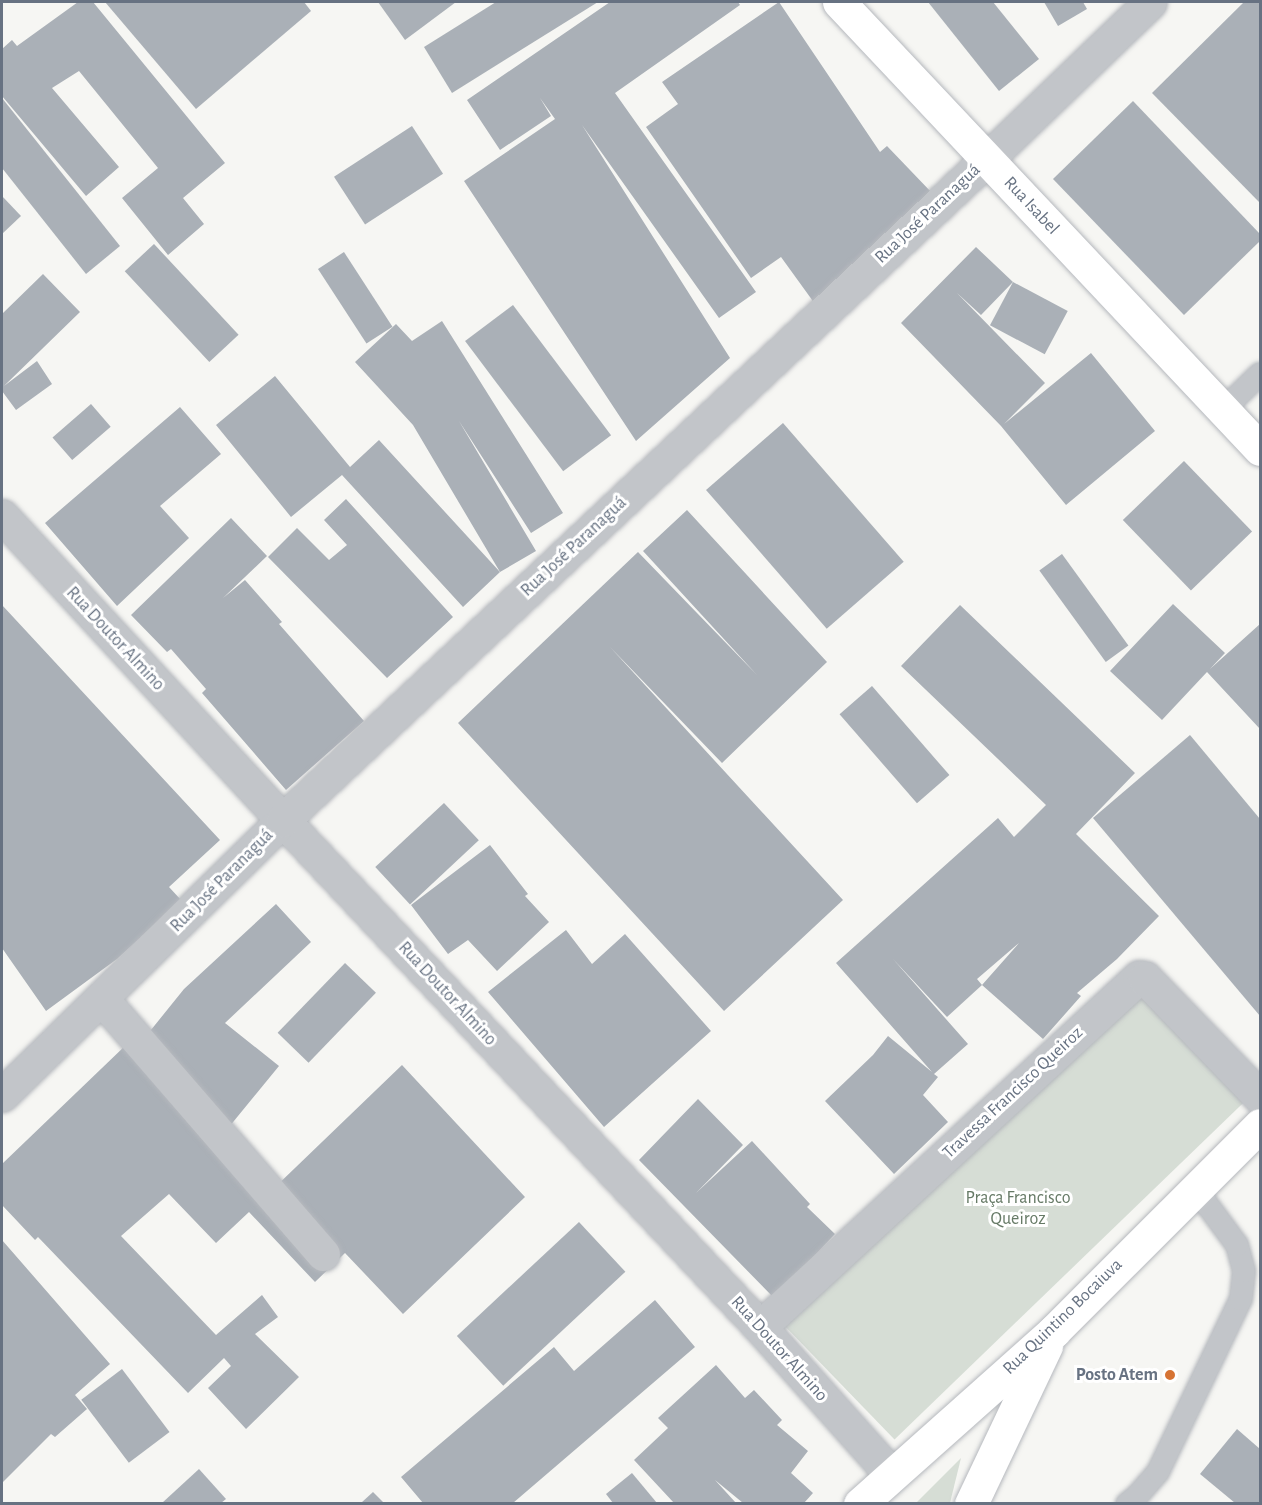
<!DOCTYPE html>
<html>
<head>
<meta charset="utf-8">
<style>
	body { margin:0 }
	#map { position:relative; width:1262px; height:1505px; overflow:hidden; background:#f6f6f3; font-family:"Alegreya Sans",sans-serif }
	div>[style] { position:absolute }
	.green>* { inset:0; background:#d6ddd5; transform-origin:0 0 }
	.building>* { inset:0; background:#aab0b7; transform-origin:0 0 }
	.roads { filter:drop-shadow(0 0 2px #b5b8bd) drop-shadow(0 0 2px #b5b8bd) }
	.lane>* { height:22px; margin:-11px; padding:0 11px; transform-origin:11px; border-radius:11px; background:#c2c5c9 }
	.street>* { height:33px; margin:-16.5px; padding:0 16.5px; transform-origin:16.5px; border-radius:16.5px; background:#c2c5c9 }
	.secondary>* { height:33px; margin:-16.5px; padding:0 16.5px; transform-origin:16.5px; border-radius:16.5px; background:#fff }
	.dots>* { width:16px; height:16px; translate:-50% -50%; box-sizing:border-box; border:3px solid #fff; border-radius:50% }
	span { translate:-50% -50%; white-space:nowrap; text-align:center; line-height:1.15; -webkit-text-stroke:6px #fff; paint-order:stroke }
	.street-label { font-size:18px; color:#677282 }
	.park-label { font-size:18px; color:#667a66 }
	.poi-label { font-size:18px; color:#677282; font-weight:700 }
	.right { translate:-100% -50%; text-align:right }
	.frame { position:absolute; inset:0; border:3px solid #677282; pointer-events:none }
</style>
</head>
<body>
<div id="map">
	<div class="green">
		<i style="left:1143px;top:980px;width:158px;height:498px;rotate:46deg"></i>
		<i style="clip-path:polygon(961px 1458px,950px 1503px,916px 1503px)"></i>
	</div>
	<div class="building">
		<i style="clip-path:polygon(78px 2px,93px 2px,225px 163px,183px 198px,204px 224px,168px 255px,122px 198px,158px 168px,79px 71px,52px 88px,119px 167px,86px 196px,2px 96px,2px 49px,12px 40px,17px 46px)"></i>
		<i style="clip-path:polygon(105px 2px,304px 2px,311px 11px,196px 109px)"></i>
		<i style="clip-path:polygon(378px 2px,456px 2px,405px 40px)"></i>
		<i style="clip-path:polygon(496px 2px,598px 2px,452px 93px,424px 47px)"></i>
		<i style="clip-path:polygon(610px 2px,738px 2px,740px 5px,615px 93px,756px 292px,719px 318px,582px 125px,730px 358px,636px 441px,464px 181px,555px 119px,540px 98px,551px 116px,500px 150px,467px 100px)"></i>
		<i style="clip-path:polygon(779px 2px,880px 152px,887px 146px,933px 194px,815px 304px,781px 257px,751px 278px,646px 127px,678px 104px,662px 82px)"></i>
		<i style="clip-path:polygon(928px 2px,993px 2px,1039px 59px,999px 91px)"></i>
		<i style="clip-path:polygon(1044px 2px,1083px 2px,1087px 9px,1058px 26px)"></i>
		<i style="clip-path:polygon(1244px 2px,1260px 2px,1260px 203px,1152px 93px)"></i>
		<i style="clip-path:polygon(2px 98px,120px 246px,86px 274px,2px 168px)"></i>
		<i style="clip-path:polygon(1133px 101px,1260px 234px,1260px 241px,1184px 315px,1053px 179px)"></i>
		<i style="left:412px;top:126px;width:57px;height:93px;rotate:57deg"></i>
		<i style="clip-path:polygon(2px 196px,21px 216px,2px 234px)"></i>
		<i style="left:154px;top:244px;width:124px;height:40px;rotate:47deg"></i>
		<i style="clip-path:polygon(976px 247px,1013px 282px,981px 315px,957px 293px,1045px 383px,1004px 424px,1091px 353px,1155px 431px,1066px 505px,1001px 426px,901px 323px)"></i>
		<i style="left:344px;top:252px;width:89px;height:31px;rotate:57deg"></i>
		<i style="clip-path:polygon(43px 274px,80px 312px,4px 386px,37px 361px,52px 384px,16px 410px,2px 391px,2px 314px)"></i>
		<i style="left:1013px;top:282px;width:62px;height:49px;rotate:28deg"></i>
		<i style="left:513px;top:305px;width:163px;height:60px;rotate:53deg"></i>
		<i style="clip-path:polygon(442px 321px,563px 513px,531px 533px,459px 421px,536px 551px,500px 572px,413px 425px,355px 362px,396px 324px,412px 341px)"></i>
		<i style="clip-path:polygon(275px 376px,350px 467px,379px 440px,500px 572px,463px 607px,342px 475px,291px 517px,216px 425px)"></i>
		<i style="left:91px;top:404px;width:30px;height:51px;rotate:49deg"></i>
		<i style="clip-path:polygon(180px 407px,221px 454px,160px 506px,189px 538px,117px 606px,45px 523px)"></i>
		<i style="left:783px;top:423px;width:184px;height:102px;rotate:49deg"></i>
		<i style="left:1184px;top:461px;width:98px;height:85px;rotate:46deg"></i>
		<i style="clip-path:polygon(346px 499px,453px 617px,387px 678px,268px 557px,297px 528px,329px 560px,347px 545px,324px 520px)"></i>
		<i style="clip-path:polygon(687px 510px,827px 662px,722px 763px,610px 647px,843px 900px,724px 1011px,458px 723px,638px 552px,757px 675px,643px 551px)"></i>
		<i style="clip-path:polygon(231px 518px,267px 556px,223px 598px,245px 580px,282px 622px,279px 624px,364px 721px,286px 790px,202px 693px,206px 689px,171px 649px,167px 652px,131px 615px)"></i>
		<i style="left:1062px;top:554px;width:113px;height:28px;rotate:54deg"></i>
		<i style="clip-path:polygon(1173px 604px,1225px 653px,1210px 669px,1260px 624px,1260px 729px,1207px 672px,1162px 720px,1110px 671px)"></i>
		<i style="clip-path:polygon(2px 605px,220px 840px,169px 887px,181px 900px,117px 959px,46px 1011px,2px 948px)"></i>
		<i style="clip-path:polygon(evenodd,960px 605px,1135px 773px,1076px 834px,1159px 916px,1117px 959px,1077px 993px,1081px 996px,1043px 1039px,982px 985px,947px 1017px,893px 959px,968px 1044px,934px 1074px,938px 1077px,923px 1095px,948px 1122px,894px 1174px,825px 1101px,873px 1055px,888px 1036px,932px 1072px,836px 963px,998px 818px,1014px 837px,1046px 805px,901px 666px,960px 605px,1019px 943px,982px 985px,977px 979px,1019px 943px)"></i>
		<i style="left:872px;top:686px;width:118px;height:43px;rotate:49deg"></i>
		<i style="clip-path:polygon(1190px 735px,1260px 819px,1260px 1016px,1093px 818px)"></i>
		<i style="left:444px;top:803px;width:51px;height:94px;rotate:47deg"></i>
		<i style="clip-path:polygon(490px 845px,528px 894px,525px 896px,549px 922px,497px 971px,468px 940px,448px 954px,411px 905px)"></i>
		<i style="clip-path:polygon(276px 904px,311px 942px,225px 1023px,279px 1066px,229px 1127px,269px 1193px,402px 1065px,525px 1197px,403px 1314px,345px 1253px,315px 1282px,249px 1212px,216px 1243px,169px 1194px,121px 1236px,216px 1335px,262px 1295px,278px 1317px,255px 1334px,299px 1377px,246px 1429px,208px 1388px,231px 1366px,224px 1358px,188px 1393px,38px 1237px,35px 1240px,2px 1205px,2px 1164px,127px 1044px,134px 1051px,184px 989px)"></i>
		<i style="clip-path:polygon(566px 930px,592px 964px,625px 934px,711px 1031px,604px 1127px,488px 992px)"></i>
		<i style="left:345px;top:963px;width:43px;height:97px;rotate:44deg"></i>
		<i style="clip-path:polygon(698px 1099px,743px 1145px,696px 1193px,752px 1141px,810px 1204px,807px 1207px,835px 1234px,774px 1298px,639px 1160px)"></i>
		<i style="left:579px;top:1222px;width:68px;height:167px;rotate:47deg"></i>
		<i style="clip-path:polygon(2px 1240px,110px 1364px,75px 1395px,87px 1409px,55px 1437px,51px 1434px,2px 1483px)"></i>
		<i style="clip-path:polygon(655px 1300px,695px 1347px,513px 1503px,423px 1503px,401px 1477px,554px 1347px,574px 1371px)"></i>
		<i style="clip-path:polygon(716px 1365px,745px 1398px,754px 1390px,782px 1420px,777px 1425px,808px 1451px,791px 1473px,813px 1493px,804px 1503px,743px 1503px,715px 1480px,736px 1503px,674px 1503px,634px 1460px,668px 1428px,658px 1418px)"></i>
		<i style="left:122px;top:1369px;width:79px;height:51px;rotate:53deg"></i>
		<i style="clip-path:polygon(1237px 1429px,1260px 1449px,1260px 1503px,1235px 1503px,1200px 1474px)"></i>
		<i style="clip-path:polygon(199px 1469px,226px 1499px,221px 1503px,162px 1503px)"></i>
		<i style="clip-path:polygon(632px 1473px,657px 1503px,613px 1503px,606px 1494px)"></i>
		<i style="clip-path:polygon(373px 1492px,384px 1503px,361px 1503px)"></i>
	</div>
	<div class="roads">
		<div class="lane">
			<i style="left:1224px;top:409px;width:50px;rotate:-44.2deg"></i>
			<i style="left:1127px;top:1504px;width:14px;rotate:-39deg"></i>
			<i style="left:1138px;top:1495px;width:30px;rotate:-49deg"></i>
			<i style="left:1158px;top:1472px;width:192px;rotate:-64.4deg"></i>
			<i style="left:1241px;top:1299px;width:28px;rotate:-84deg"></i>
			<i style="left:1244px;top:1271px;width:27px;rotate:-105deg"></i>
			<i style="left:1237px;top:1245px;width:71px;rotate:-126.4deg"></i>
		</div>
		<div class="street">
			<i style="left:2px;top:516px;width:414px;rotate:47.3deg"></i>
			<i style="left:283px;top:820px;width:696px;rotate:46.75deg"></i>
			<i style="left:760px;top:1327px;width:197px;rotate:48.3deg"></i>
			<i style="left:103px;top:1000px;width:336px;rotate:49.1deg"></i>
			<i style="left:2px;top:1095px;width:393px;rotate:-44.4deg"></i>
			<i style="left:283px;top:820px;width:966px;rotate:-43.2deg"></i>
			<i style="left:987px;top:159px;width:226px;rotate:-43.9deg"></i>
			<i style="left:760px;top:1327px;width:516px;rotate:-42.72deg"></i>
			<i style="left:1139px;top:977px;width:6px;rotate:9deg"></i>
			<i style="left:1145px;top:978px;width:165px;rotate:46deg"></i>
		</div>
		<div class="secondary">
			<i style="left:839px;top:2px;width:614px;rotate:46.72deg"></i>
			<i style="left:860px;top:1504px;width:260px;rotate:-41.7deg"></i>
			<i style="left:1054px;top:1331px;width:291px;rotate:-45deg"></i>
			<i style="left:971px;top:1504px;width:175px;rotate:-64.6deg"></i>
		</div>
	</div>
	<div class="dots">
		<i style="left:1170px;top:1375px;background:#d67333"></i>
	</div>
	<div class="street-label">
		<span style="left:1031px;top:206px;rotate:47deg">Rua Isabel</span>
		<span style="left:928px;top:214px;rotate:-43deg">Rua José Paranaguá</span>
		<span style="left:574px;top:547px;rotate:-43deg">Rua José Paranaguá</span>
		<span style="left:115px;top:639px;rotate:47deg">Rua Doutor Almino</span>
		<span style="left:222px;top:881px;rotate:-45deg">Rua José Paranaguá</span>
		<span style="left:447px;top:994px;rotate:47deg">Rua Doutor Almino</span>
		<span style="left:1013px;top:1093px;rotate:-43deg">Travessa Francisco Queiroz</span>
		<span style="left:1063px;top:1317px;rotate:-44deg">Rua Quintino Bocaiuva</span>
		<span style="left:779px;top:1349px;rotate:48deg">Rua Doutor Almino</span>
	</div>
	<div class="park-label">
		<span style="left:1018px;top:1209px">Praça Francisco<br>Queiroz</span>
	</div>
	<div class="poi-label">
		<span class="right" style="left:1158px;top:1375px">Posto Atem</span>
	</div>
	<div class="frame"></div>
</div>
</body>
</html>
